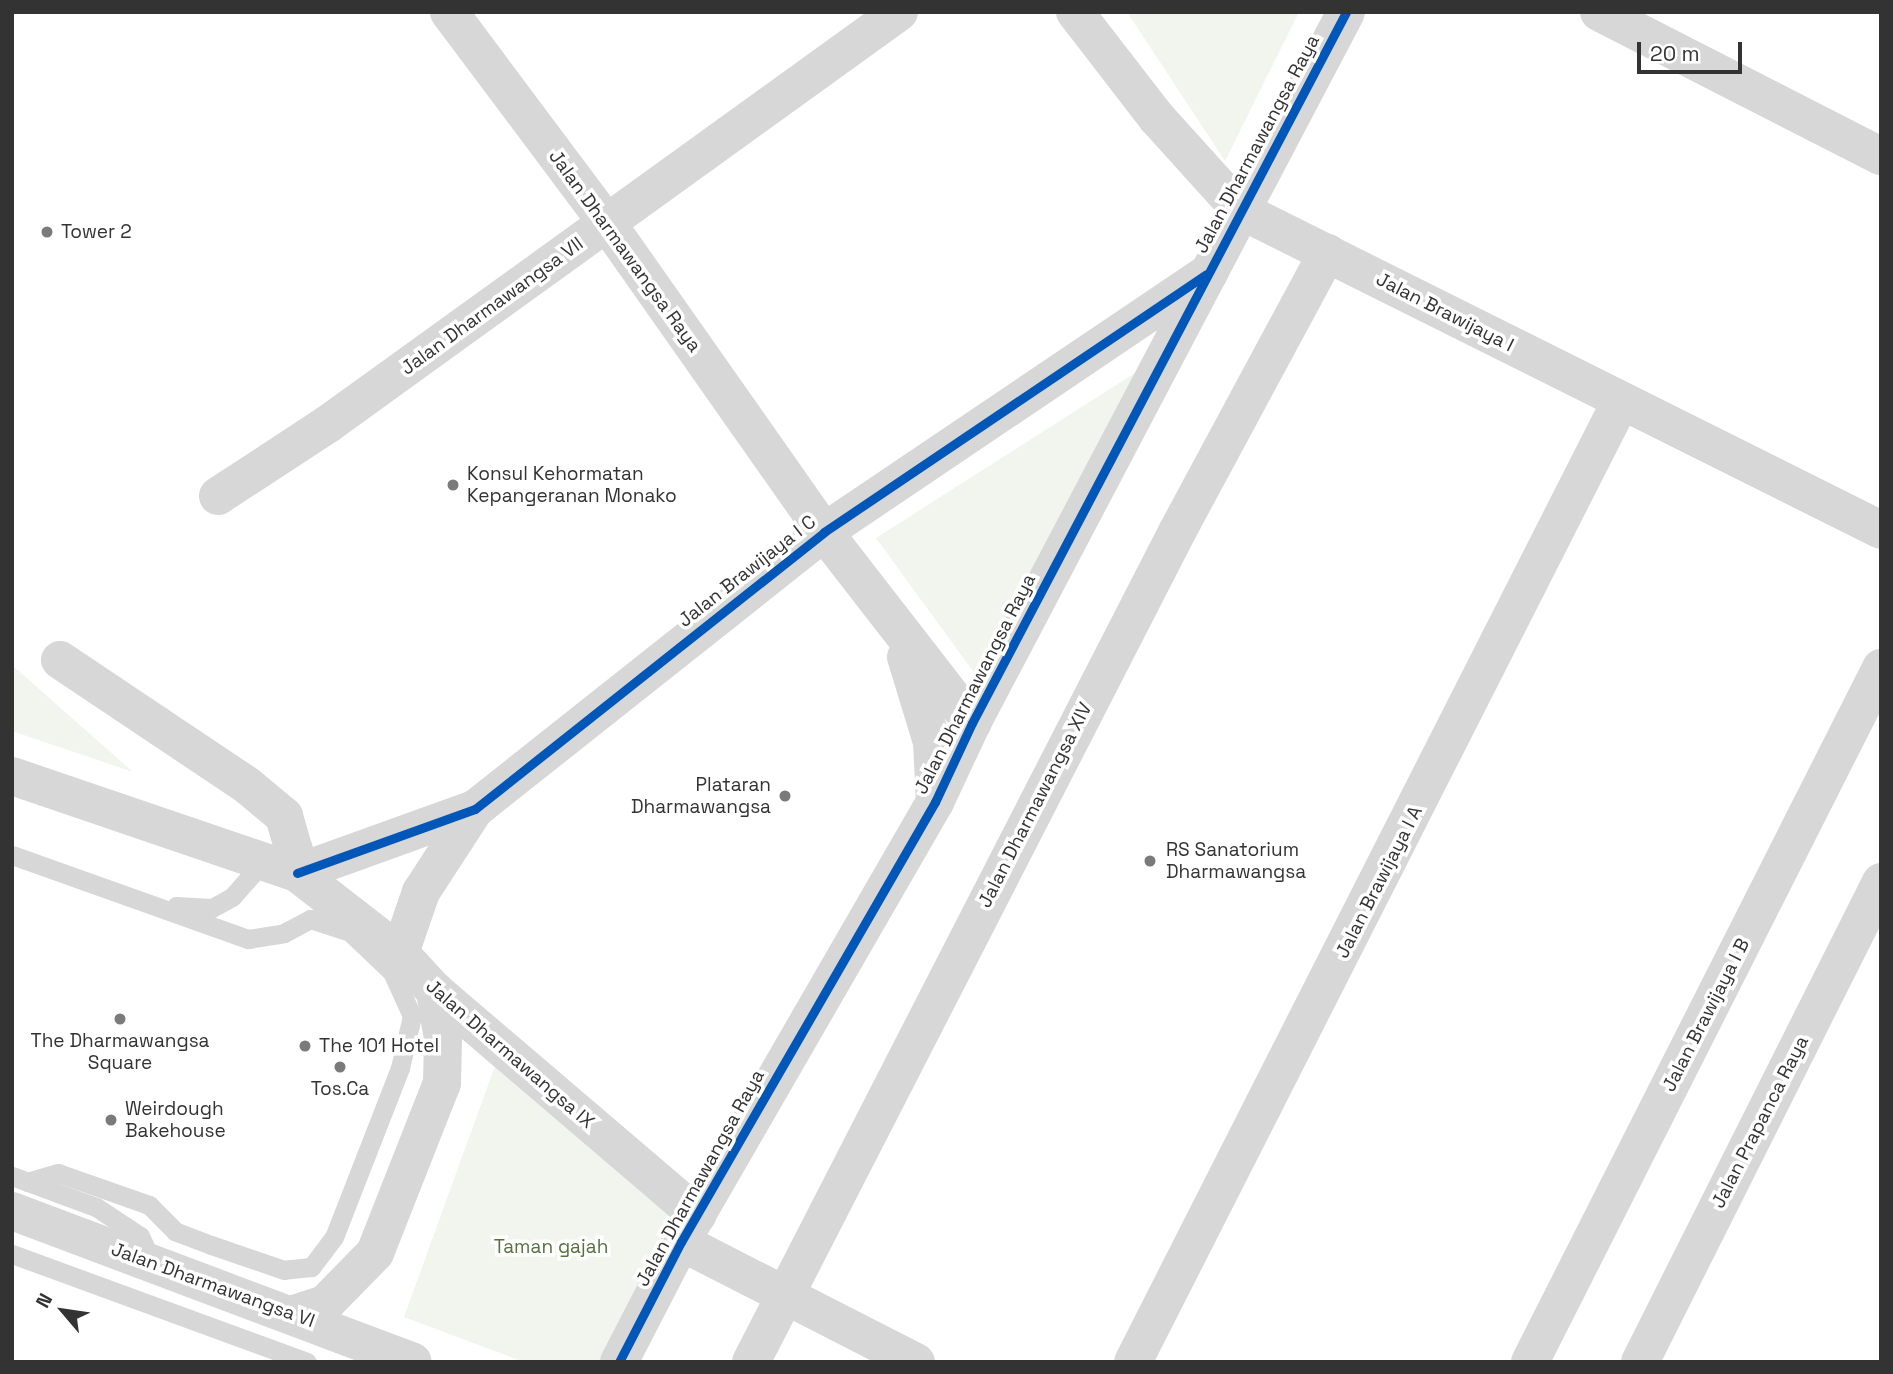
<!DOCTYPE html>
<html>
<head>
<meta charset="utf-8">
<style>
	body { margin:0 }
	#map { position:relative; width:1893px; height:1374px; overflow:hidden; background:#fff; font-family:"Space Grotesk",sans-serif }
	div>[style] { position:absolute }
	.green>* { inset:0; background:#f1f5ed }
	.service>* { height:19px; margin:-9.5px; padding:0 9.5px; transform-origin:9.5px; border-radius:9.5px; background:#d7d7d7 }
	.minor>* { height:38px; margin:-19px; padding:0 19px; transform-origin:19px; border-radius:19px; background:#d7d7d7 }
	.tertiary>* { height:38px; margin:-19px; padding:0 19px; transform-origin:19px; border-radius:19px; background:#d7d7d7 }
	.cycleway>* { height:9px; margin:-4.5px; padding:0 4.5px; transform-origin:4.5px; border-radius:4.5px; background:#0057b8 }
	.dots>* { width:19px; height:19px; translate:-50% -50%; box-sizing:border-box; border:4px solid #fff; border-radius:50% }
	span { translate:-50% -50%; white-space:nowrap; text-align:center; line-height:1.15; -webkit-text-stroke:7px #fff; paint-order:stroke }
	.street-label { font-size:19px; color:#333 }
	.poi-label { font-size:19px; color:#333 }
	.left { translate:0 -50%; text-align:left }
	.right { translate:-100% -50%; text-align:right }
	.park-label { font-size:19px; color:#56703f }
	.frame { position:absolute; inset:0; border:14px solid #333; pointer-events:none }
	.north { position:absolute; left:28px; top:1276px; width:70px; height:70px; -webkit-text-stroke:5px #fff; paint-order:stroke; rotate:299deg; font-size:19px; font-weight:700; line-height:28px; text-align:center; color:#333 }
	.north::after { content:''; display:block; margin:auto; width:24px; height:32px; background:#333; clip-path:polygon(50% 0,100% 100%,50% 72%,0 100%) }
	.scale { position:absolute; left:1637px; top:42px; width:105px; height:32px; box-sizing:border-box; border:4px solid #333; border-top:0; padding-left:9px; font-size:21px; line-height:24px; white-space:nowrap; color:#333; -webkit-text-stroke:5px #fff; paint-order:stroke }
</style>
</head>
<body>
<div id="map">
	<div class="green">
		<i style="clip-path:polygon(1127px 12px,1299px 12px,1225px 161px)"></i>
		<i style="clip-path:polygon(1160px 357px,986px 689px,876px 538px)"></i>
		<i style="clip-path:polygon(12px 665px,133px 772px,12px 731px)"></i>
		<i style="clip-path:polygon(504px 1041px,697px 1228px,629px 1362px,524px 1362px,404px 1317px)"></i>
	</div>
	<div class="service">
		<i style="left:12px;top:855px;width:251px;rotate:19.6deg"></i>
		<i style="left:248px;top:939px;width:36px;rotate:-9deg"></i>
		<i style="left:284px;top:933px;width:30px;rotate:-28deg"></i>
		<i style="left:310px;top:919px;width:42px;rotate:18deg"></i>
		<i style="left:350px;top:932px;width:58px;rotate:43.6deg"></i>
		<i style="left:392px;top:972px;width:48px;rotate:65.6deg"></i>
		<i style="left:412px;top:1016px;width:53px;rotate:103deg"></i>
		<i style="left:400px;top:1068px;width:181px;rotate:111.3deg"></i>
		<i style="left:334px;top:1237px;width:38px;rotate:127deg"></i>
		<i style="left:311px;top:1267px;width:27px;rotate:174deg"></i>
		<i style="left:284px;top:1270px;width:77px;rotate:-161.1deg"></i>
		<i style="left:211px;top:1245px;width:39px;rotate:-159deg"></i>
		<i style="left:175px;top:1231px;width:37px;rotate:-135deg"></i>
		<i style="left:149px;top:1205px;width:96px;rotate:-160.6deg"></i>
		<i style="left:58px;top:1173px;width:32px;rotate:164deg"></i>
		<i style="left:176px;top:906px;width:36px;rotate:3deg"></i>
		<i style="left:212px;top:908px;width:23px;rotate:-29deg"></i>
		<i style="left:232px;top:897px;width:47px;rotate:-48.5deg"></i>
		<i style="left:12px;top:1176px;width:90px;rotate:20.3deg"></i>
		<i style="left:96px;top:1207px;width:53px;rotate:33.4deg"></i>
		<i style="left:140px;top:1236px;width:29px;rotate:65deg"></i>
		<i style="left:12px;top:1254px;width:314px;rotate:20.1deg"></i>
	</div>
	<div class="minor">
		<i style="left:449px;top:12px;width:264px;rotate:53.2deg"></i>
		<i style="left:607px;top:223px;width:378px;rotate:54.9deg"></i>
		<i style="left:824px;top:532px;width:242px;rotate:52.2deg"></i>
		<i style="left:1075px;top:12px;width:134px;rotate:52.3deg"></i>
		<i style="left:1157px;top:118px;width:124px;rotate:47.9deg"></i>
		<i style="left:1240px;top:210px;width:716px;rotate:26.53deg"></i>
		<i style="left:1599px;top:12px;width:317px;rotate:27.1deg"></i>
		<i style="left:218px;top:496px;width:131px;rotate:-33.2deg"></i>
		<i style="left:328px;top:424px;width:704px;rotate:-35.81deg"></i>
		<i style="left:906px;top:657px;width:89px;rotate:73deg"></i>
		<i style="left:932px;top:742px;width:60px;rotate:87.1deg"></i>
		<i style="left:60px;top:660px;width:226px;rotate:33.8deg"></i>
		<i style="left:248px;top:786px;width:47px;rotate:39.8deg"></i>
		<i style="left:284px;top:816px;width:35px;rotate:74deg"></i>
		<i style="left:294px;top:850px;width:19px;rotate:102deg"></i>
		<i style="left:297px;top:873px;width:189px;rotate:-19.8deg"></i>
		<i style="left:475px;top:809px;width:446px;rotate:-38.4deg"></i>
		<i style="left:824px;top:532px;width:465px;rotate:-34deg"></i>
		<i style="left:400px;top:953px;width:65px;rotate:-71deg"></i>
		<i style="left:421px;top:892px;width:99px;rotate:-57deg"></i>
		<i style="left:681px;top:1242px;width:264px;rotate:27.1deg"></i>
		<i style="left:751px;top:1362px;width:935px;rotate:-62.83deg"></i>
		<i style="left:1178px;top:530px;width:315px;rotate:-61.7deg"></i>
		<i style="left:1133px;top:1362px;width:1078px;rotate:-63.08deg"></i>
		<i style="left:1530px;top:1362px;width:778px;rotate:-63.17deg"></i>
		<i style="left:1640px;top:1362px;width:537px;rotate:-63.34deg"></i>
	</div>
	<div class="tertiary">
		<i style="left:12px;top:776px;width:301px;rotate:18.8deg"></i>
		<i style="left:297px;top:873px;width:130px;rotate:37.8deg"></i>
		<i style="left:400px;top:953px;width:52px;rotate:47.4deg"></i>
		<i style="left:435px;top:991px;width:345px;rotate:40.5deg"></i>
		<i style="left:12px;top:1211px;width:428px;rotate:20.6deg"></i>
		<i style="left:294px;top:1314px;width:33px;rotate:-18deg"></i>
		<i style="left:325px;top:1304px;width:71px;rotate:-45.6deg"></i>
		<i style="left:375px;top:1253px;width:183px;rotate:-68.5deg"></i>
		<i style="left:442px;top:1083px;width:44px;rotate:-88.7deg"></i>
		<i style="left:443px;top:1039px;width:49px;rotate:-99.5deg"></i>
		<i style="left:619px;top:1362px;width:135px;rotate:-62.7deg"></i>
		<i style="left:681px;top:1242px;width:508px;rotate:-60deg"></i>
		<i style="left:935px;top:802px;width:87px;rotate:-64.9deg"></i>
		<i style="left:972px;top:723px;width:803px;rotate:-62.25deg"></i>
	</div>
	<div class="cycleway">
		<i style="left:297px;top:873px;width:189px;rotate:-19.8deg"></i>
		<i style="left:475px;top:809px;width:446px;rotate:-38.4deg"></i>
		<i style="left:824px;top:532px;width:461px;rotate:-34deg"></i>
		<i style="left:619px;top:1362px;width:135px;rotate:-62.7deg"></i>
		<i style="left:681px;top:1242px;width:508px;rotate:-60deg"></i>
		<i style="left:935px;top:802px;width:87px;rotate:-64.9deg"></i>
		<i style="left:972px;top:723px;width:803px;rotate:-62.25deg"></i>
	</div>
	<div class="dots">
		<i style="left:47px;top:232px;background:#7a7a7a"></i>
		<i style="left:453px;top:485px;background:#7a7a7a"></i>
		<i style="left:785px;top:796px;background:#7a7a7a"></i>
		<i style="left:1150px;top:861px;background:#7a7a7a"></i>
		<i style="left:120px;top:1019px;background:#7a7a7a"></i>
		<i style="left:305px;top:1046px;background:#7a7a7a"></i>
		<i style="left:340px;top:1067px;background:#7a7a7a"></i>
		<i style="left:111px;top:1120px;background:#7a7a7a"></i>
	</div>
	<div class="street-label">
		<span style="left:1257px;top:144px;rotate:-62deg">Jalan Dharmawangsa Raya</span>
		<span style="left:625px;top:251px;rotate:54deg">Jalan Dharmawangsa Raya</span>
		<span style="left:492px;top:306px;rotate:-36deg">Jalan Dharmawangsa VII</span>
		<span style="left:1445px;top:312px;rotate:27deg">Jalan Brawijaya I</span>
		<span style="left:747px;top:571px;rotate:-38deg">Jalan Brawijaya I C</span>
		<span style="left:975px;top:684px;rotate:-63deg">Jalan Dharmawangsa Raya</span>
		<span style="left:1035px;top:805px;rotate:-63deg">Jalan Dharmawangsa XIV</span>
		<span style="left:1379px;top:882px;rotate:-63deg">Jalan Brawijaya I A</span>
		<span style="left:1706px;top:1015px;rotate:-63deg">Jalan Brawijaya I B</span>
		<span style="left:510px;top:1054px;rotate:41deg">Jalan Dharmawangsa IX</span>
		<span style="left:1760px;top:1122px;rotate:-63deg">Jalan Prapanca Raya</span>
		<span style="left:700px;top:1178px;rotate:-61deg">Jalan Dharmawangsa Raya</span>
		<span style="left:213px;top:1285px;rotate:20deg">Jalan Dharmawangsa VI</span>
	</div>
	<div class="poi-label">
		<span class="left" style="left:61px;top:232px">Tower 2</span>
		<span class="left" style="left:467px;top:485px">Konsul Kehormatan<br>Kepangeranan Monako</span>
		<span class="right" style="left:771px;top:796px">Plataran<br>Dharmawangsa</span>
		<span class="left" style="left:1166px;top:861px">RS Sanatorium<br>Dharmawangsa</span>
		<span style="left:120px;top:1052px">The Dharmawangsa<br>Square</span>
		<span class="left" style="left:319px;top:1046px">The 101 Hotel</span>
		<span style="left:340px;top:1089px">Tos.Ca</span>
		<span class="left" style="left:125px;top:1120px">Weirdough<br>Bakehouse</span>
	</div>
	<div class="park-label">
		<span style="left:551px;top:1247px">Taman gajah</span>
	</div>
	<div class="frame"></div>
	<div class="north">N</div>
	<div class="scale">20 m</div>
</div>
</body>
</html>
